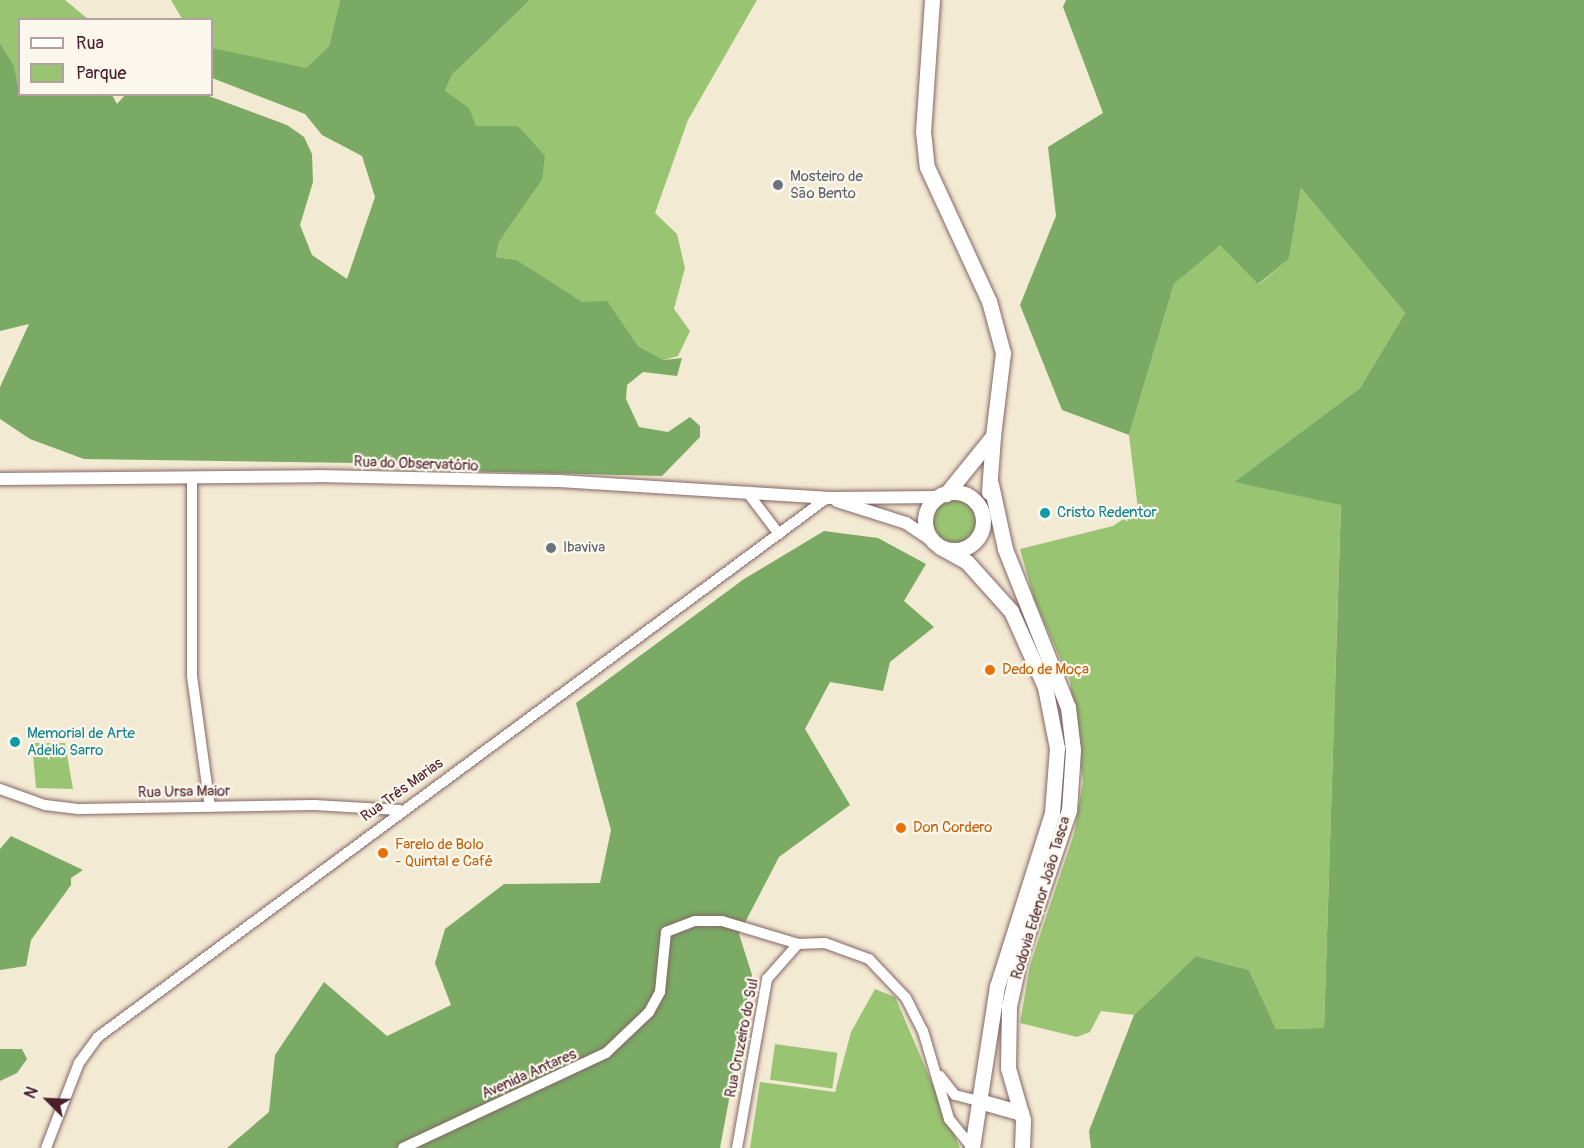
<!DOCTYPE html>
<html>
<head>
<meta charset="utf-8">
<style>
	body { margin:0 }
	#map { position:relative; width:1584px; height:1148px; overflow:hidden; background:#f3ead3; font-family:Pangolin,sans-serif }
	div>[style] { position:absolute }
	.green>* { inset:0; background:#99c572; transform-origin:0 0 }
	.round { border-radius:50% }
	.forest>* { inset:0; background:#7aaa64 }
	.roads { filter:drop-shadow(0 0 2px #856666) drop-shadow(0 0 2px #856666) }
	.minor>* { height:10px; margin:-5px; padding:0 5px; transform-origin:5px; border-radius:5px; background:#fff }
	.tertiary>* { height:12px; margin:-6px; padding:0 6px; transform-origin:6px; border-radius:6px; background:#fff }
	.primary>* { height:15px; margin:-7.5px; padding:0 7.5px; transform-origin:7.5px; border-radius:7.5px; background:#fff }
	.primary>.ring { margin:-7.5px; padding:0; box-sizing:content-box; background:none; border:15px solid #fff; border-radius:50% }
	.dots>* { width:16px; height:16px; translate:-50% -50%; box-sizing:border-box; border:3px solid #fbf7ec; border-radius:50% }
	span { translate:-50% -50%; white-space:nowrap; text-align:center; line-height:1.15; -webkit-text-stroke:4.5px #fbf7ec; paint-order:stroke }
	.worship-label { font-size:15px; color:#5b616d }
	.left { translate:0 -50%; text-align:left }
	.street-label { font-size:15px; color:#4a1f2b }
	.culture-label { font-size:15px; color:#0d838f }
	.food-label { font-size:15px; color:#c56008 }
	.legend { position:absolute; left:18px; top:18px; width:195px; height:78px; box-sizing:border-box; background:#fbf7ec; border:2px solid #b4a19f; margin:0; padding:8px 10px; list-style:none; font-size:18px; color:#4a1f2b }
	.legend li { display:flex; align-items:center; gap:12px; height:30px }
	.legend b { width:30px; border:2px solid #b4a19f }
	.north { position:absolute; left:18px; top:1070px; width:60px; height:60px; -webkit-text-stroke:4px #fbf7ec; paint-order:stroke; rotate:294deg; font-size:16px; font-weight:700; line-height:24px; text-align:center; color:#4a1f2b }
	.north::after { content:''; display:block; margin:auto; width:21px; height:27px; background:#4a1f2b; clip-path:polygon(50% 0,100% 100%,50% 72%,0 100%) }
</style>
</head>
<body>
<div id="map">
	<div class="green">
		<i style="clip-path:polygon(0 0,65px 0,88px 19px,20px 20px,19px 83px,13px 80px,13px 64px,0 43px)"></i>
		<i style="clip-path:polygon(171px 0,340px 0,329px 46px,306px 68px,288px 68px,212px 48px,212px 20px,182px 19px)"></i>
		<i style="clip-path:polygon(530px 0,757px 0,688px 120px,655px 213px,677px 234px,685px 268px,674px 309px,690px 331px,678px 356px,664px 360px,638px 346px,607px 302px,581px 302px,517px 260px,496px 257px,499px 242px,542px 180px,518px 126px,476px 126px,445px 91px,452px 75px)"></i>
		<i style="clip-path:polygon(1301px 188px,1405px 313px,1360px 388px,1234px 482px,1341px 504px,1324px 1028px,1276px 1029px,1249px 970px,1196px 956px,1134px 1015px,1101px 1011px,1090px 1032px,1077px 1037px,1020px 1023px,1030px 965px,1074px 834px,1083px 782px,1070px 681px,1034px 599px,1020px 549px,1113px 526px,1138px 509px,1129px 435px,1174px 284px,1220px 244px,1259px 284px,1289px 259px)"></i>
		<i class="round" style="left:932px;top:500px;width:44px;height:44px"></i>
		<i style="clip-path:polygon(32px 743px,65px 743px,73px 789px,36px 788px)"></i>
		<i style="clip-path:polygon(875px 989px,895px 997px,960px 1148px,750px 1148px,760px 1082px,835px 1092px,851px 1032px)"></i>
		<i style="left:775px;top:1044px;width:63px;height:36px;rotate:8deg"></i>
	</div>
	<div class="forest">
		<i style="clip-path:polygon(340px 0,530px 0,452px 75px,445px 91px,469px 108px,476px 126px,518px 126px,545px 156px,542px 180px,499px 242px,496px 257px,517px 260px,582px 302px,607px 301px,638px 346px,664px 360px,682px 358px,677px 376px,643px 372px,627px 385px,626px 399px,639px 427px,668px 432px,690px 417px,700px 426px,700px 437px,662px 476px,458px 471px,428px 464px,84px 459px,30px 439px,0 419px,0 387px,29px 324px,0 331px,0 43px,13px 64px,20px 94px,112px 95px,117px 104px,125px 95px,206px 95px,287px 125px,304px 137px,312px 154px,313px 182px,300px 225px,312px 255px,347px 279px,375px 197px,362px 156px,322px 135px,305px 114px,212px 78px,212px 48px,306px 68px,329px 46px)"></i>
		<i style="clip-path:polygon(1066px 0,1584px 0,1584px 1148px,1091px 1148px,1089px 1131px,1134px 1015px,1196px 956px,1249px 970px,1276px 1029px,1324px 1028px,1341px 505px,1234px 482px,1360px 388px,1405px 313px,1301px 188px,1289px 259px,1258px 284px,1220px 245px,1174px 284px,1129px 435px,1062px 410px,1020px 305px,1056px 216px,1048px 147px,1103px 113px,1063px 7px)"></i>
		<i style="clip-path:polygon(824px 531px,878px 538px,926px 564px,904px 601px,934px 627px,890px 662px,883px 691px,830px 682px,805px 729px,850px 805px,779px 857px,739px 934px,752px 975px,720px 1148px,227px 1148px,269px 1112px,275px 1055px,324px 982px,387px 1036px,451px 1005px,435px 963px,445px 929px,504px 884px,600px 883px,611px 830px,576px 703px,744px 579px)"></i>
		<i style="clip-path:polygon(11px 836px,83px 870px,71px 878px,71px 885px,31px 940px,26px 966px,0 970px,0 849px)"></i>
		<i style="clip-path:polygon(0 1049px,22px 1049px,27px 1059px,17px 1073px,0 1081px)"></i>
	</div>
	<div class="roads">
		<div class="minor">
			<i style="left:192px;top:478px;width:198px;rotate:90deg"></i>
			<i style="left:192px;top:676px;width:132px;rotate:82.2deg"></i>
			<i style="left:747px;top:492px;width:53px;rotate:52.7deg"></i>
			<i style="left:0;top:789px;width:48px;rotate:19.6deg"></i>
			<i style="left:45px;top:805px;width:35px;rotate:7deg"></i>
			<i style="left:80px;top:809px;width:234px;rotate:-1deg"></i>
			<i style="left:314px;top:805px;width:86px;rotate:3.3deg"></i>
			<i style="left:940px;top:1076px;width:24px;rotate:52deg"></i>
			<i style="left:955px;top:1095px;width:25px;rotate:14deg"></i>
			<i style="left:46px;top:1148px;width:91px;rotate:-68.8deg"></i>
			<i style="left:79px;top:1063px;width:32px;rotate:-54deg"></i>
			<i style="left:98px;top:1037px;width:907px;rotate:-36.48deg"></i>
			<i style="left:403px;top:1148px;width:224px;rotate:-25.1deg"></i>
			<i style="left:606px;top:1053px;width:59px;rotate:-43.6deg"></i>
			<i style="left:649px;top:1012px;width:23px;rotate:-61deg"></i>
			<i style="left:660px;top:992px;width:60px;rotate:-84.3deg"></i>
			<i style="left:666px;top:932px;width:31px;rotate:-21deg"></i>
			<i style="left:695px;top:921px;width:27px"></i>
			<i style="left:722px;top:921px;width:79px;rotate:16.8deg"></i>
			<i style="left:798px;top:944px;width:27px;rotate:-2deg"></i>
			<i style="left:825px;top:943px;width:47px;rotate:20deg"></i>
			<i style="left:869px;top:959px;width:54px;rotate:46.5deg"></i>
			<i style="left:906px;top:998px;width:37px;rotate:63deg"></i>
			<i style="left:923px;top:1031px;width:92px;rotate:73.5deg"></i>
			<i style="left:949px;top:1119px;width:36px;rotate:51deg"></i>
			<i style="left:737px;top:1148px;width:172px;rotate:-79.9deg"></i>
			<i style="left:767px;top:979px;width:47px;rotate:-48.5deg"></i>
		</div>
		<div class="tertiary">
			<i style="left:0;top:479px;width:317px;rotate:-0.5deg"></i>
			<i style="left:317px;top:476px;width:242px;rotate:1.2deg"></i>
			<i style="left:559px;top:481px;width:272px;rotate:3.6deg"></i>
			<i style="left:830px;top:498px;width:109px;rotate:-0.5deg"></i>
			<i style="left:837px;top:501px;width:72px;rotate:17.7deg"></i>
			<i style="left:906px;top:523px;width:32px;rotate:34deg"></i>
		</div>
		<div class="primary">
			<i style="left:932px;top:0;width:131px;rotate:93.9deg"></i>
			<i style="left:923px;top:131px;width:36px;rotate:84deg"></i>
			<i style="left:927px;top:167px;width:148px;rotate:65.2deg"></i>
			<i style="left:989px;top:301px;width:54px;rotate:74.9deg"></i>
			<i style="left:1003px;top:353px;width:84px;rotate:96.9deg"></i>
			<i style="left:993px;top:436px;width:75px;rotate:129deg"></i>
			<i style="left:991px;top:484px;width:66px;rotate:77.8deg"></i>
			<i style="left:1005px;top:549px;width:170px;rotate:68.3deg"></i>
			<i style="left:1068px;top:707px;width:43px;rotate:83.4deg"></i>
			<i style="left:1073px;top:750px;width:60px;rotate:93.8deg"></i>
			<i style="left:1069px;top:810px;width:154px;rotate:108.6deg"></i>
			<i style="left:1020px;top:956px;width:51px;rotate:102.4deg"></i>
			<i style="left:1009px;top:1006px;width:62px;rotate:90.9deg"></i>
			<i style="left:1008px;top:1068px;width:54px;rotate:73.9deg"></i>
			<i style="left:1023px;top:1120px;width:28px;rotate:92deg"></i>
			<i style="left:989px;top:492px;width:56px;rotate:-85.9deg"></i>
			<i class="ring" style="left:925px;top:492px;width:43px;height:43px"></i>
			<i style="left:940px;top:547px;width:31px;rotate:29deg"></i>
			<i style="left:967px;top:562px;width:66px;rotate:48.1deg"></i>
			<i style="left:1011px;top:611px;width:83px;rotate:65.9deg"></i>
			<i style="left:1045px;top:687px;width:62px;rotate:78.9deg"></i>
			<i style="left:1057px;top:748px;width:65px;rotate:94.4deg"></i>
			<i style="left:1052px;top:813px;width:182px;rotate:107.6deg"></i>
			<i style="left:997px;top:986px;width:164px;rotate:98.8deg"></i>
			<i style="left:979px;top:1101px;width:44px;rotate:15.9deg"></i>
		</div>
	</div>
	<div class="dots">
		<i style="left:778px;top:185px;background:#6b7280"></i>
		<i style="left:1045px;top:513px;background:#0f9aa8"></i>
		<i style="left:551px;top:548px;background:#6b7280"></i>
		<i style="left:990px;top:670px;background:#e8710a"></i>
		<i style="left:15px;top:742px;background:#0f9aa8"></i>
		<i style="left:901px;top:828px;background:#e8710a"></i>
		<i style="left:383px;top:853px;background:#e8710a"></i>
	</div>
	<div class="worship-label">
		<span class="left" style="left:790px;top:185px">Mosteiro de<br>São Bento</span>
		<span class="left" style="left:563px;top:548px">Ibaviva</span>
	</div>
	<div class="street-label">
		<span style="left:416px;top:464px;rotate:2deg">Rua do Observatório</span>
		<span style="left:402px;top:790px;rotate:-36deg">Rua Três Marias</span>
		<span style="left:184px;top:792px;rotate:-1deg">Rua Ursa Maior</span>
		<span style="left:1041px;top:898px;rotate:-73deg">Rodovia Edenor João Tasca</span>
		<span style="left:742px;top:1038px;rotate:-79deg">Rua Cruzeiro do Sul</span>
		<span style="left:529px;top:1074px;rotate:-24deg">Avenida Antares</span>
	</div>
	<div class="culture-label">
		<span class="left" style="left:1057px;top:513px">Cristo Redentor</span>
		<span class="left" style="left:27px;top:742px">Memorial de Arte<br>Adelio Sarro</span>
	</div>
	<div class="food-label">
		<span class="left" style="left:1002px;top:670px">Dedo de Moça</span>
		<span class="left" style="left:913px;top:828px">Don Cordero</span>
		<span class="left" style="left:395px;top:853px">Farelo de Bolo<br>- Quintal e Café</span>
	</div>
	<ul class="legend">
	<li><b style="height:8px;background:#fff"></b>Rua</li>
	<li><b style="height:16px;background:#99c572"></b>Parque</li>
	</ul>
	<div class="north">N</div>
</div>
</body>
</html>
